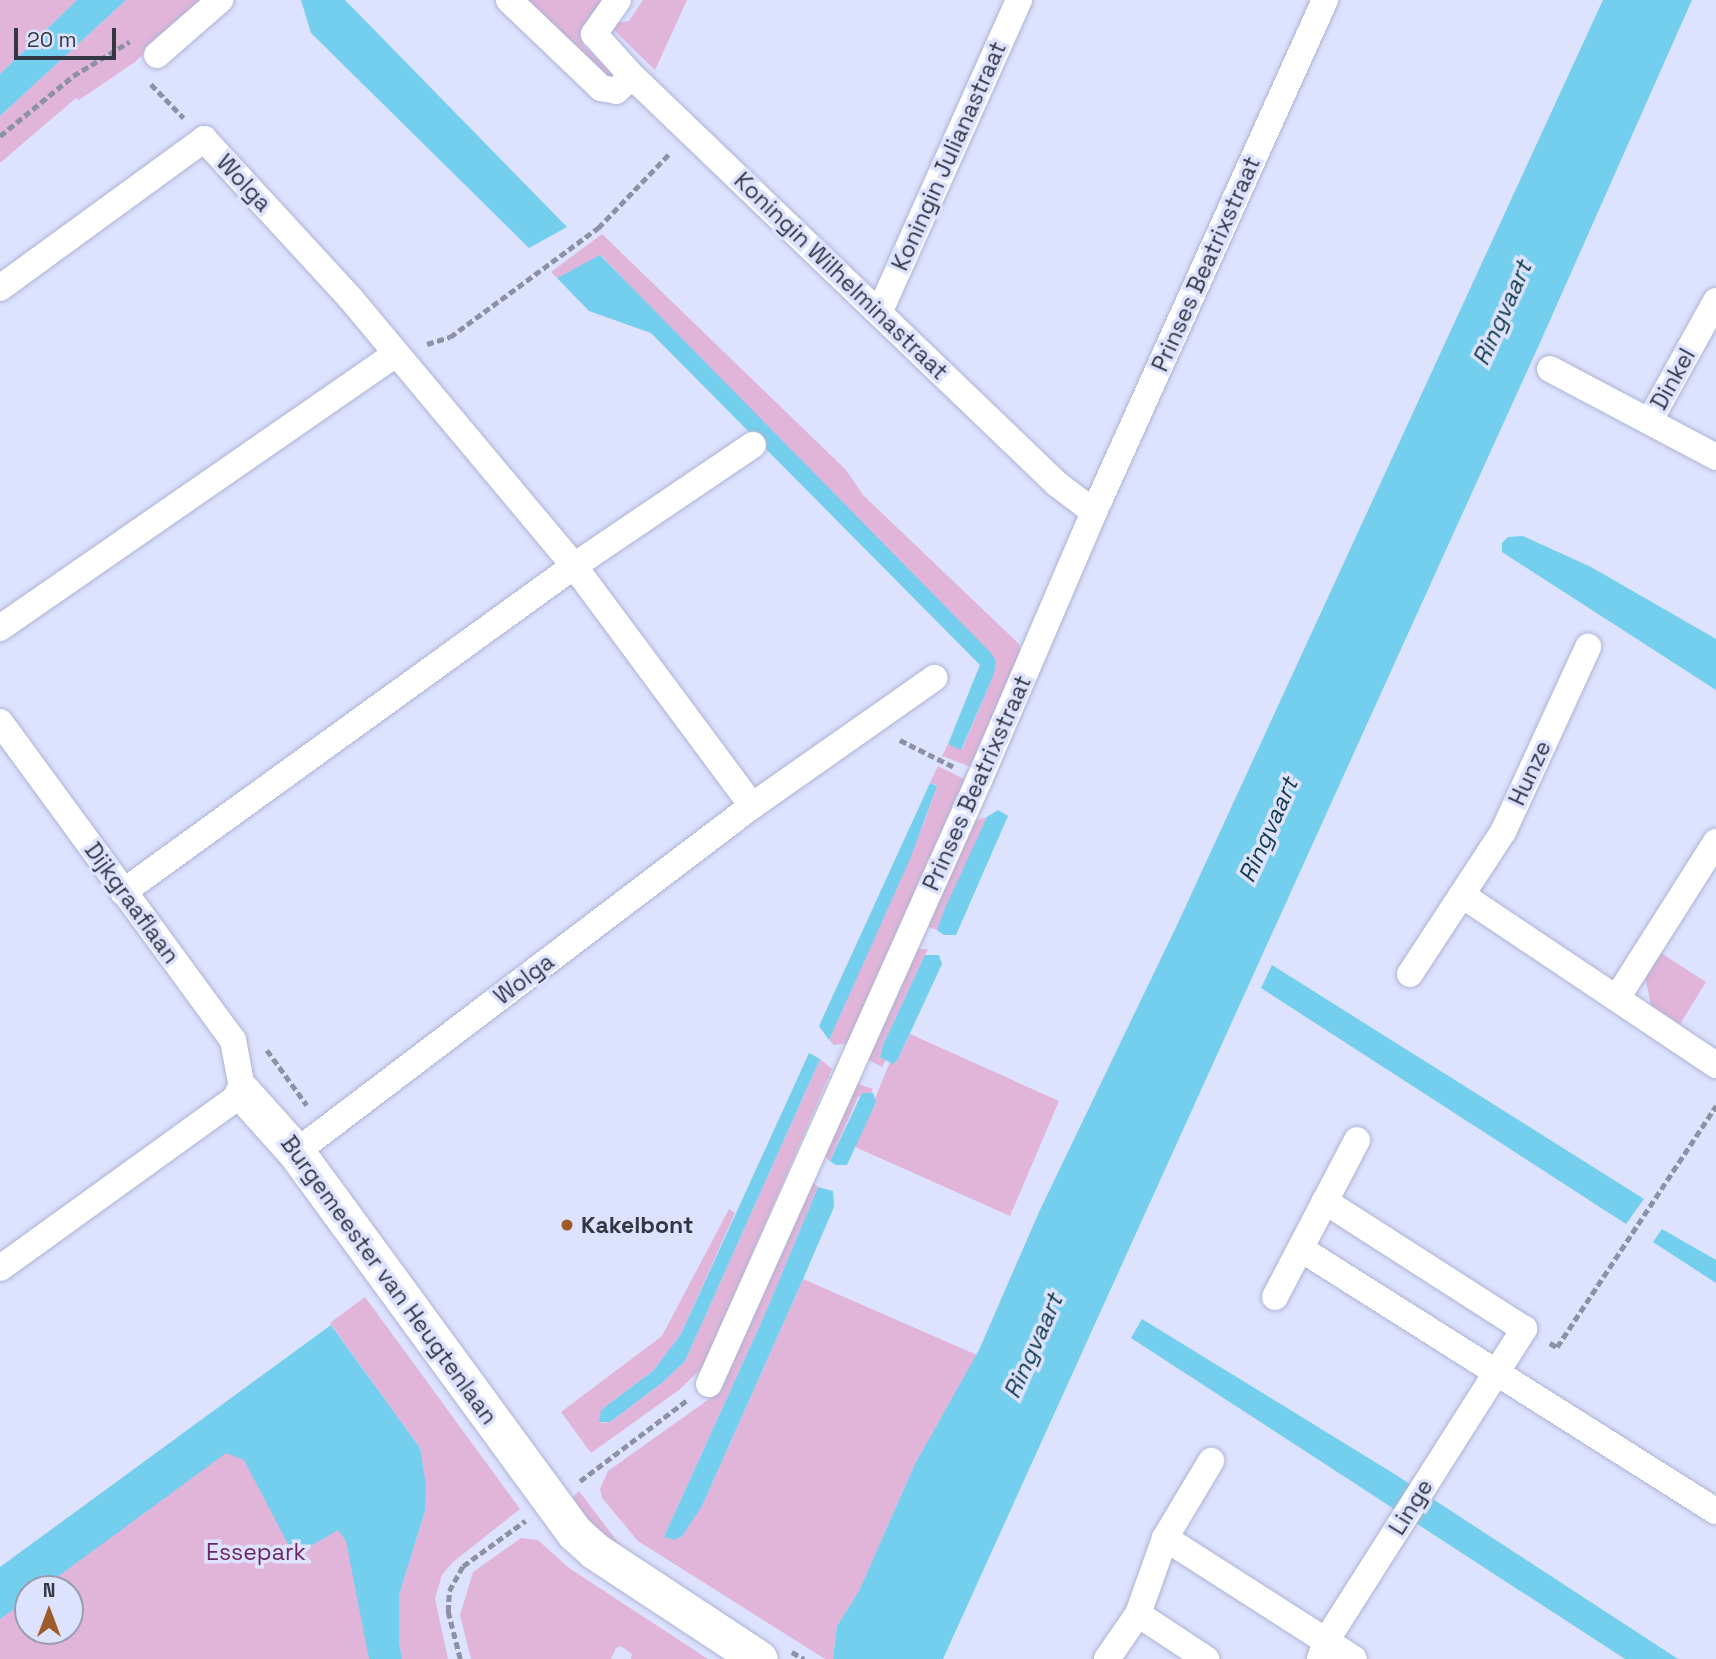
<!DOCTYPE html>
<html>
<head>
<meta charset="utf-8">
<style>
	body { margin:0 }
	#map { position:relative; width:1716px; height:1659px; overflow:hidden; background:#dde2fe; font-family:"Space Grotesk",sans-serif }
	div>[style] { position:absolute }
	.green>* { inset:0; background:#e1b5d9 }
	.water>* { inset:0; background:#73cfed }
	.path>* { height:4.5px; margin-top:-2.25px; transform-origin:0; background:repeating-linear-gradient(90deg,#8d91a6 0 7px,transparent 0 10.5px) }
	.roads { filter:drop-shadow(0 0 2px #adb3d4) drop-shadow(0 0 2px #adb3d4) }
	.street>* { height:26px; margin:-13px; padding:0 13px; transform-origin:13px; border-radius:13px; background:#fff }
	.secondary>* { height:37px; margin:-18.5px; padding:0 18.5px; transform-origin:18.5px; border-radius:18.5px; background:#fff }
	.dots>* { width:19px; height:19px; translate:-50% -50%; box-sizing:border-box; border:4px solid #dde2fe; border-radius:50% }
	span { translate:-50% -50%; white-space:nowrap; text-align:center; line-height:1.15; -webkit-text-stroke:7px #dde2fe; paint-order:stroke }
	.street-label { font-size:23px; color:#333643 }
	.poi-label { font-size:23px; color:#333643; font-weight:700 }
	.left { translate:0 -50%; text-align:left }
	.park-label { font-size:23px; color:#6c2665 }
	.water-label { font-size:24px; color:#123c49; font-style:italic }
	.north { position:absolute; left:14px; top:1575px; width:70px; height:70px; box-sizing:border-box; background:#dde2fe; border:2px solid #999db3; border-radius:50%; rotate:0deg; font-size:19px; font-weight:700; line-height:28px; text-align:center; color:#333643 }
	.north::after { content:''; display:block; margin:auto; width:24px; height:32px; background:#9e5b29; clip-path:polygon(50% 0,100% 100%,50% 72%,0 100%) }
	.scale { position:absolute; left:14px; top:28px; width:102px; height:32px; box-sizing:border-box; border:4px solid #333643; border-top:0; padding-left:9px; font-size:21px; line-height:24px; white-space:nowrap; color:#333643; -webkit-text-stroke:5px #dde2fe; paint-order:stroke }
</style>
</head>
<body>
<div id="map">
	<div class="green">
		<i style="clip-path:polygon(0 0,77px 0,0 74px)"></i>
		<i style="clip-path:polygon(126px 0,200px 0,135px 62px,79px 100px,76px 98px,0 163px,0 116px)"></i>
		<i style="clip-path:polygon(519px 0,602px 0,581px 32px,583px 45px,612px 73px,614px 79px,610px 82px)"></i>
		<i style="clip-path:polygon(643px 0,687px 0,655px 70px,613px 29px,616px 23px,629px 21px)"></i>
		<i style="clip-path:polygon(602px 234px,846px 470px,863px 495px,1019px 644px,1021px 653px,971px 767px,942px 756px,948px 744px,962px 749px,994px 674px,601px 255px,557px 278px,551px 272px)"></i>
		<i style="clip-path:polygon(938px 766px,966px 780px,849px 1043px,834px 1045px,829px 1040px,925px 820px,937px 785px,930px 783px)"></i>
		<i style="clip-path:polygon(987px 817px,937px 930px,926px 926px,974px 821px)"></i>
		<i style="clip-path:polygon(917px 949px,928px 949px,883px 1045px,880px 1057px,886px 1060px,882px 1067px,867px 1059px)"></i>
		<i style="clip-path:polygon(1661px 953px,1706px 982px,1680px 1024px,1651px 1005px,1645px 977px)"></i>
		<i style="clip-path:polygon(910px 1034px,1059px 1101px,1010px 1216px,855px 1147px,890px 1062px,893px 1063px,898px 1059px)"></i>
		<i style="clip-path:polygon(820px 1059px,832px 1069px,703px 1367px,679px 1390px,591px 1453px,561px 1412px,662px 1336px,729px 1209px,735px 1213px,681px 1334px,653px 1371px,601px 1410px,601px 1423px,610px 1422px,663px 1382px,685px 1361px)"></i>
		<i style="clip-path:polygon(856px 1083px,873px 1089px,871px 1093px,858px 1097px,830px 1161px,824px 1156px)"></i>
		<i style="clip-path:polygon(814px 1183px,818px 1187px,765px 1314px,664px 1537px,702px 1506px,803px 1279px,977px 1355px,915px 1464px,859px 1591px,837px 1626px,833px 1659px,825px 1659px,638px 1541px,602px 1498px,600px 1489px,608px 1471px,719px 1392px,808px 1188px)"></i>
		<i style="clip-path:polygon(365px 1297px,520px 1509px,453px 1562px,442px 1575px,435px 1598px,448px 1659px,402px 1659px,399px 1642px,399px 1595px,425px 1511px,420px 1448px,330px 1323px)"></i>
		<i style="clip-path:polygon(evenodd,327px 1367px,387px 1659px,0 1659px,0 1608px,327px 1367px,28px 1589px,70px 1589px,70px 1631px,28px 1631px,28px 1589px)"></i>
		<i style="clip-path:polygon(579px 1491px,623px 1549px,585px 1523px,570px 1500px)"></i>
		<i style="clip-path:polygon(521px 1538px,538px 1540px,569px 1568px,708px 1659px,631px 1659px,632px 1654px,621px 1646px,616px 1648px,611px 1659px,471px 1659px,460px 1615px,473px 1572px)"></i>
	</div>
	<div class="water">
		<i style="clip-path:polygon(77px 0,126px 0,0 116px,0 74px)"></i>
		<i style="clip-path:polygon(301px 0,345px 0,567px 227px,529px 248px,311px 33px)"></i>
		<i style="clip-path:polygon(1603px 0,1692px 0,1543px 336px,943px 1659px,833px 1659px,837px 1626px,859px 1591px,915px 1464px,979px 1350px,1039px 1212px,1178px 923px)"></i>
		<i style="clip-path:polygon(600px 255px,991px 653px,996px 661px,994px 674px,961px 750px,948px 744px,980px 665px,651px 333px,589px 311px,557px 278px)"></i>
		<i style="clip-path:polygon(1523px 536px,1591px 567px,1716px 639px,1716px 690px,1502px 552px,1502px 543px,1508px 537px)"></i>
		<i style="clip-path:polygon(930px 783px,937px 786px,910px 859px,829px 1040px,819px 1026px)"></i>
		<i style="clip-path:polygon(998px 810px,1008px 816px,956px 935px,944px 935px,937px 930px,945px 908px,987px 817px)"></i>
		<i style="clip-path:polygon(925px 955px,939px 955px,942px 964px,898px 1059px,893px 1064px,880px 1057px,883px 1045px)"></i>
		<i style="clip-path:polygon(1272px 965px,1644px 1199px,1626px 1224px,1261px 988px)"></i>
		<i style="clip-path:polygon(809px 1053px,820px 1059px,685px 1361px,663px 1382px,610px 1422px,599px 1422px,601px 1410px,653px 1371px,681px 1334px)"></i>
		<i style="clip-path:polygon(862px 1093px,873px 1093px,876px 1102px,847px 1165px,836px 1165px,830px 1161px)"></i>
		<i style="clip-path:polygon(818px 1187px,833px 1191px,834px 1207px,803px 1279px,702px 1506px,682px 1536px,675px 1540px,664px 1537px,765px 1314px)"></i>
		<i style="clip-path:polygon(1662px 1229px,1716px 1260px,1716px 1283px,1653px 1242px)"></i>
		<i style="clip-path:polygon(1142px 1319px,1396px 1475px,1678px 1659px,1625px 1659px,1131px 1338px)"></i>
		<i style="clip-path:polygon(331px 1325px,420px 1448px,426px 1485px,425px 1511px,399px 1595px,399px 1642px,402px 1659px,369px 1659px,346px 1541px,338px 1530px,304px 1550px,288px 1544px,244px 1460px,226px 1453px,41px 1589px,28px 1589px,28px 1599px,0 1619px,0 1567px)"></i>
	</div>
	<div class="path">
		<i style="left:151px;top:84px;width:47px;rotate:45.9deg"></i>
		<i style="left:0;top:136px;width:94px;rotate:-39.4deg"></i>
		<i style="left:73px;top:76px;width:66px;rotate:-31.3deg"></i>
		<i style="left:427px;top:344px;width:24px;rotate:-17deg"></i>
		<i style="left:450px;top:337px;width:184px;rotate:-36.4deg"></i>
		<i style="left:598px;top:228px;width:105px;rotate:-46.2deg"></i>
		<i style="left:900px;top:740px;width:60px;rotate:26.6deg"></i>
		<i style="left:267px;top:1050px;width:68px;rotate:54deg"></i>
		<i style="left:1550px;top:1343px;width:8px;rotate:30deg"></i>
		<i style="left:1557px;top:1347px;width:289px;rotate:-56.6deg"></i>
		<i style="left:580px;top:1481px;width:134px;rotate:-37.1deg"></i>
		<i style="left:792px;top:1652px;width:14px;rotate:30deg"></i>
		<i style="left:460px;top:1659px;width:49px;rotate:-104.3deg"></i>
		<i style="left:448px;top:1612px;width:21px;rotate:-87deg"></i>
		<i style="left:449px;top:1591px;width:29px;rotate:-61deg"></i>
		<i style="left:463px;top:1566px;width:77px;rotate:-36deg"></i>
	</div>
	<div class="roads">
		<div class="street">
			<i style="left:509px;top:0;width:127px;rotate:43.7deg"></i>
			<i style="left:601px;top:88px;width:15px;rotate:11deg"></i>
			<i style="left:616px;top:91px;width:22px;rotate:-43deg"></i>
			<i style="left:618px;top:0;width:42px;rotate:125.2deg"></i>
			<i style="left:594px;top:34px;width:57px;rotate:47.9deg"></i>
			<i style="left:632px;top:76px;width:589px;rotate:43.83deg"></i>
			<i style="left:1057px;top:484px;width:46px;rotate:37.1deg"></i>
			<i style="left:157px;top:55px;width:84px;rotate:-41.1deg"></i>
			<i style="left:0;top:288px;width:253px;rotate:-36.1deg"></i>
			<i style="left:204px;top:139px;width:217px;rotate:47.4deg"></i>
			<i style="left:351px;top:299px;width:348px;rotate:50.1deg"></i>
			<i style="left:574px;top:566px;width:299px;rotate:53.4deg"></i>
			<i style="left:879px;top:313px;width:343px;rotate:-65.9deg"></i>
			<i style="left:1550px;top:369px;width:188px;rotate:27.9deg"></i>
			<i style="left:1650px;top:420px;width:136px;rotate:-61deg"></i>
			<i style="left:0;top:628px;width:481px;rotate:-34.7deg"></i>
			<i style="left:0;top:722px;width:394px;rotate:53.8deg"></i>
			<i style="left:233px;top:1040px;width:54px;rotate:79.3deg"></i>
			<i style="left:243px;top:1093px;width:299px;rotate:144.2deg"></i>
			<i style="left:123px;top:892px;width:556px;rotate:-35.86deg"></i>
			<i style="left:574px;top:566px;width:216px;rotate:-34.1deg"></i>
			<i style="left:1462px;top:895px;width:306px;rotate:33.8deg"></i>
			<i style="left:1410px;top:974px;width:170px;rotate:-56.8deg"></i>
			<i style="left:1503px;top:832px;width:204px;rotate:-65.3deg"></i>
			<i style="left:1617px;top:998px;width:185px;rotate:-57.6deg"></i>
			<i style="left:296px;top:1152px;width:572px;rotate:-37.19deg"></i>
			<i style="left:752px;top:806px;width:223px;rotate:-35.1deg"></i>
			<i style="left:1301px;top:1249px;width:490px;rotate:32.3deg"></i>
			<i style="left:1275px;top:1297px;width:177px;rotate:-62.4deg"></i>
			<i style="left:709px;top:1384px;width:664px;rotate:-65.91deg"></i>
			<i style="left:980px;top:778px;width:289px;rotate:-66.8deg"></i>
			<i style="left:1094px;top:512px;width:562px;rotate:-65.72deg"></i>
			<i style="left:1165px;top:1538px;width:224px;rotate:32.6deg"></i>
			<i style="left:1138px;top:1614px;width:82px;rotate:33.5deg"></i>
			<i style="left:1107px;top:1659px;width:55px;rotate:-55.4deg"></i>
			<i style="left:1138px;top:1614px;width:81px;rotate:-70.4deg"></i>
			<i style="left:1165px;top:1538px;width:90px;rotate:-59.1deg"></i>
			<i style="left:1320px;top:1659px;width:19px;rotate:-72deg"></i>
			<i style="left:1326px;top:1641px;width:370px;rotate:-57.6deg"></i>
			<i style="left:1524px;top:1329px;width:237px;rotate:-147.3deg"></i>
		</div>
		<div class="secondary">
			<i style="left:243px;top:1093px;width:79px;rotate:48.1deg"></i>
			<i style="left:296px;top:1152px;width:472px;rotate:53.8deg"></i>
			<i style="left:575px;top:1533px;width:27px;rotate:42deg"></i>
			<i style="left:595px;top:1551px;width:196px;rotate:33.4deg"></i>
		</div>
	</div>
	<div class="dots">
		<i style="left:567px;top:1225px;background:#9e5b29"></i>
	</div>
	<div class="street-label">
		<span style="left:949px;top:156px;rotate:-66deg">Koningin Julianastraat</span>
		<span style="left:244px;top:183px;rotate:47deg">Wolga</span>
		<span style="left:1206px;top:264px;rotate:-66deg">Prinses Beatrixstraat</span>
		<span style="left:841px;top:276px;rotate:44deg">Koningin Wilhelminastraat</span>
		<span style="left:1673px;top:379px;rotate:-61deg">Dinkel</span>
		<span style="left:1530px;top:773px;rotate:-65deg">Hunze</span>
		<span style="left:977px;top:783px;rotate:-66deg">Prinses Beatrixstraat</span>
		<span style="left:132px;top:903px;rotate:54deg">Dijkgraaflaan</span>
		<span style="left:524px;top:979px;rotate:-37deg">Wolga</span>
		<span style="left:389px;top:1280px;rotate:54deg">Burgemeester van Heugtenlaan</span>
		<span style="left:1411px;top:1507px;rotate:-58deg">Linge</span>
	</div>
	<div class="poi-label">
		<span class="left" style="left:581px;top:1225px">Kakelbont</span>
	</div>
	<div class="park-label">
		<span style="left:256px;top:1552px">Essepark</span>
	</div>
	<div class="water-label">
		<span style="left:1502px;top:313px;rotate:-66deg">Ringvaart</span>
		<span style="left:1268px;top:830px;rotate:-66deg">Ringvaart</span>
		<span style="left:1033px;top:1346px;rotate:-66deg">Ringvaart</span>
	</div>
	<div class="north">N</div>
	<div class="scale">20 m</div>
</div>
</body>
</html>
